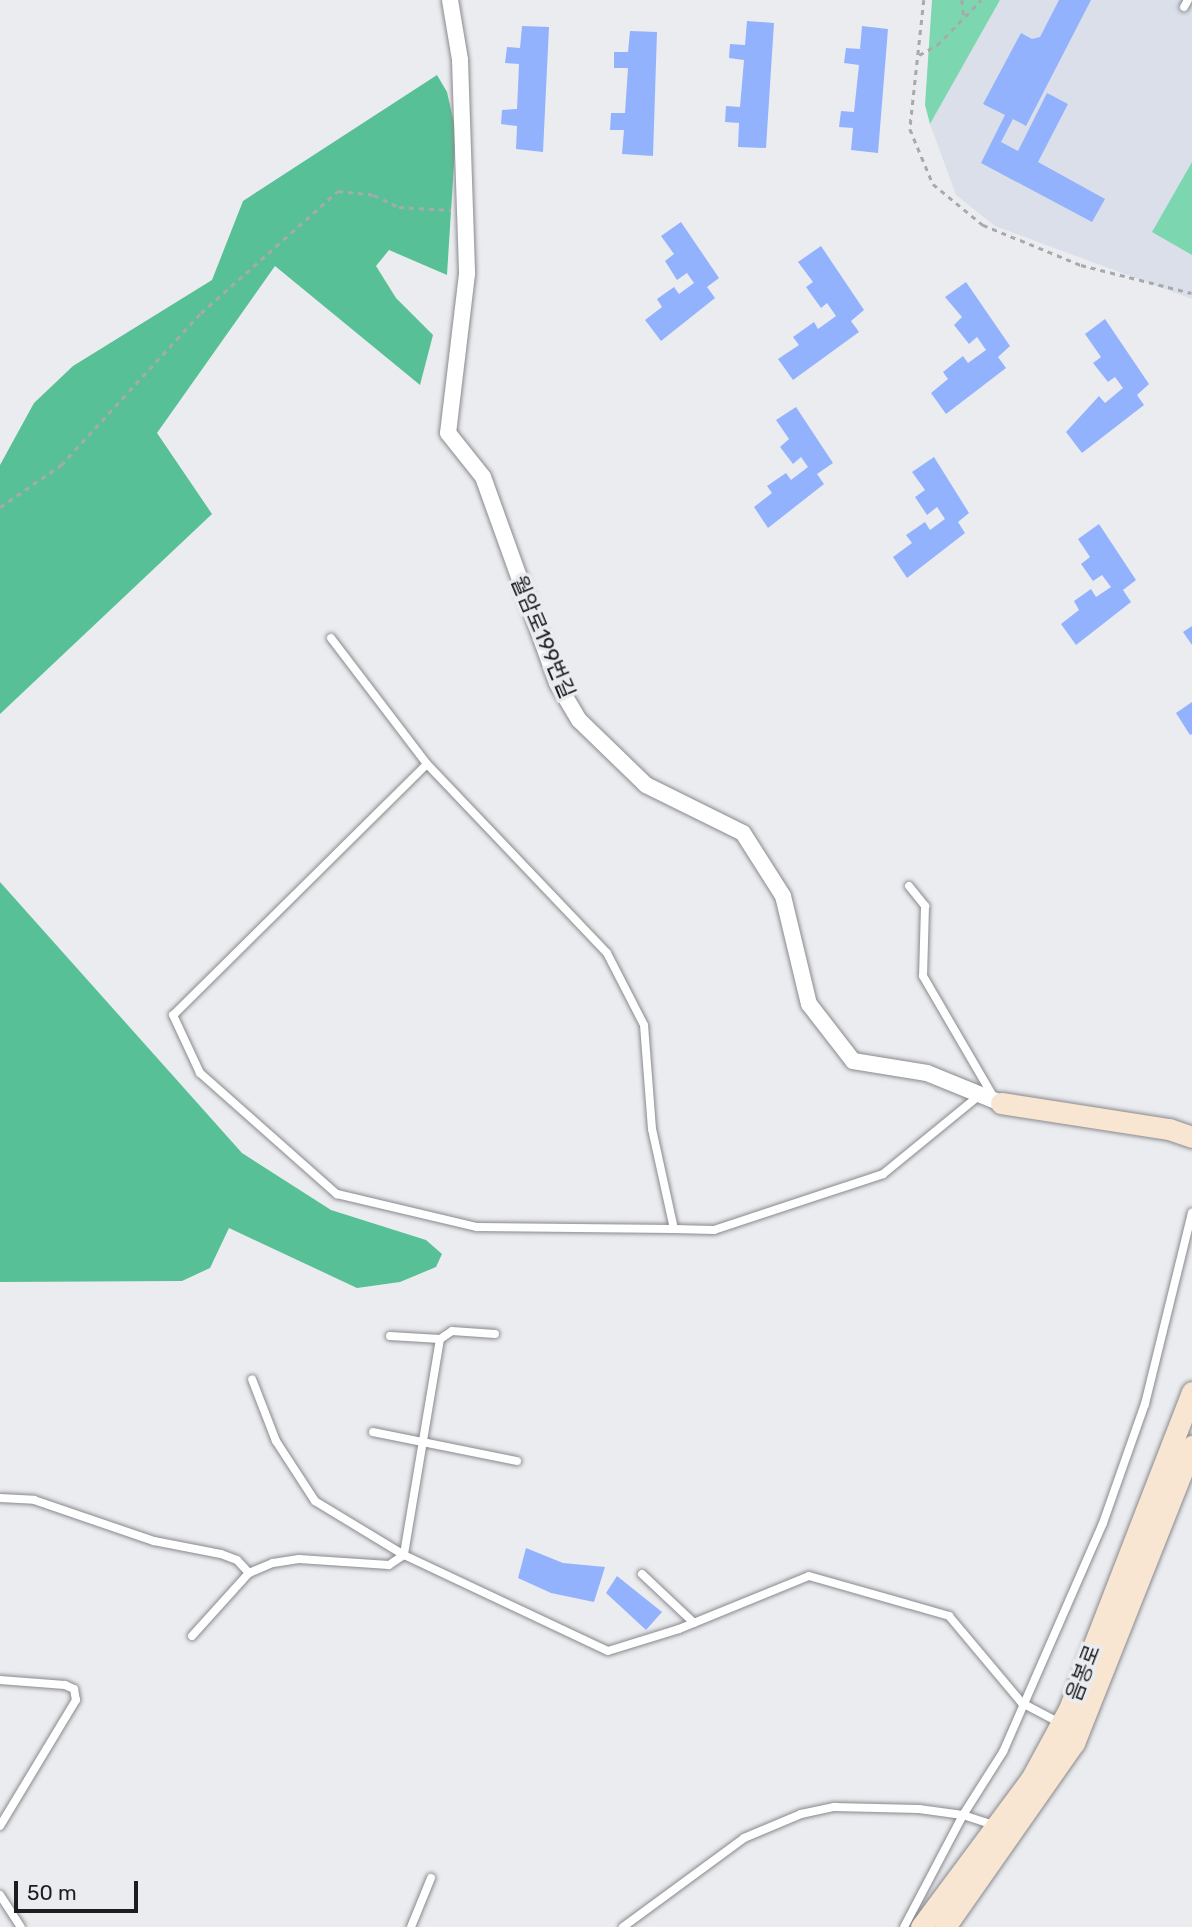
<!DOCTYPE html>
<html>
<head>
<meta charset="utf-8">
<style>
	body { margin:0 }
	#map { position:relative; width:1192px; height:1927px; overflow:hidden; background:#ebecf0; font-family:Rubik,"Noto Sans KR",sans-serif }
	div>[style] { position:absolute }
	.built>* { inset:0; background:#dadfe9 }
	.green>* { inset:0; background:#7cd7b0 }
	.forest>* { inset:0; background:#58c097 }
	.building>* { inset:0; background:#93b2fe }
	.path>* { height:2.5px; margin-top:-1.25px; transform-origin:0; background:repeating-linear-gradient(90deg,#a8a9ac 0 5px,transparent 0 10px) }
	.roads { filter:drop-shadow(0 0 2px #888a8d) drop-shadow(0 0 2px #888a8d) }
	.lane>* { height:8px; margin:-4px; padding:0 4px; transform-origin:4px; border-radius:4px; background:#fff }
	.street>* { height:16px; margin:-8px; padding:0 8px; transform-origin:8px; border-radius:8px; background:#fff }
	.secondary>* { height:21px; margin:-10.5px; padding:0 10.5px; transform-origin:10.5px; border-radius:10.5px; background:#f8e5d2 }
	span { translate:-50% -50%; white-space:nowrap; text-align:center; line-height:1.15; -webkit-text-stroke:7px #ebecf0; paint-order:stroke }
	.street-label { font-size:21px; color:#1c1d1e }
	.scale { position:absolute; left:14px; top:1881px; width:124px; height:32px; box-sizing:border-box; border:4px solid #1c1d1e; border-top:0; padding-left:9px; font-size:21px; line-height:24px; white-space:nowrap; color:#1c1d1e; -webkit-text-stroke:5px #ebecf0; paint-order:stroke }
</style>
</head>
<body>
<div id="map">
	<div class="built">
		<i style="clip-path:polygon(1000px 0,1192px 0,1192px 299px,995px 226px,956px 195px,930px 124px)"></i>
	</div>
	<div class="green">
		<i style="clip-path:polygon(932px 0,1000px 0,930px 124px,925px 105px)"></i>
		<i style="clip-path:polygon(1192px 162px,1192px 255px,1152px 232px)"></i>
	</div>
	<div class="forest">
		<i style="clip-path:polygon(437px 75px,447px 92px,456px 132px,447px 275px,389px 250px,376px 266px,396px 298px,433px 335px,420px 385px,275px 266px,157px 433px,212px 514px,0 714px,0 465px,34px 403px,73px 366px,212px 280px,243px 201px)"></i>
		<i style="clip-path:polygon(0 882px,242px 1153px,331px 1210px,426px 1240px,442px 1254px,436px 1267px,400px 1282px,357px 1288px,229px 1228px,210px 1268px,182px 1281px,0 1282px)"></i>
	</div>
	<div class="building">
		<i style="clip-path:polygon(1059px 0,1091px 0,1026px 126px,1013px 119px,1001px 142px,1018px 151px,1047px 93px,1068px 104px,1038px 162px,1105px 199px,1092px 222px,981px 163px,1005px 115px,983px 104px,1021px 33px,1032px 39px,1040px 37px)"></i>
		<i style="clip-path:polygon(747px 21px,774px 23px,766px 148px,738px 147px,739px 123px,725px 122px,726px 106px,740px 107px,744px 60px,729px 58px,730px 44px,745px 45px)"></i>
		<i style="clip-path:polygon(522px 26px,549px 27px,543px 152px,516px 149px,517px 126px,501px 124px,502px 110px,517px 109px,519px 64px,505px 63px,507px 47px,520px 48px)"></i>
		<i style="clip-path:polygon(862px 26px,888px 29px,878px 153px,851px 150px,853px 128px,839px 127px,841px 111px,854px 112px,859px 65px,844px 63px,846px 48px,860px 49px)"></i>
		<i style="clip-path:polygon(630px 31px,657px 32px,653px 156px,622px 154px,624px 130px,610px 130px,611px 113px,625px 113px,628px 68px,614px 68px,614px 52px,628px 52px)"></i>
		<i style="clip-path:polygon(681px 222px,719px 278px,707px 287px,715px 298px,661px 341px,645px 320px,662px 307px,657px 299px,674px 287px,679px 294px,694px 283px,687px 273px,677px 280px,665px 261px,674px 254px,661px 236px)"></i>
		<i style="clip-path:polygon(821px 246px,864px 310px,851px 321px,859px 332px,793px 380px,778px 359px,799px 345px,793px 337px,814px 322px,818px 329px,836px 316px,827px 303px,821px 308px,806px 287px,813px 282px,798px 262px)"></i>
		<i style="clip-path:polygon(966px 282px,1010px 346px,998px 357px,1006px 368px,946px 414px,931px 393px,948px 379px,943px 372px,963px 356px,968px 363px,986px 350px,977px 337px,969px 344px,954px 325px,962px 317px,945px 297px)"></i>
		<i style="clip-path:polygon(1105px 319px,1149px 384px,1137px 395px,1144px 405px,1082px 453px,1066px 432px,1099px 396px,1105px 403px,1123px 388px,1115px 377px,1108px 382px,1093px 363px,1101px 357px,1085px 334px)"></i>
		<i style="clip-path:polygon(796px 407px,833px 463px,817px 474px,824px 484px,768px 528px,754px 507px,772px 493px,767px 486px,786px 473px,791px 480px,808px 467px,801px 457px,793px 464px,780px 447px,789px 439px,776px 420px)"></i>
		<i style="clip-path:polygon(934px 457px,969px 513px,958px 522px,965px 533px,907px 578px,893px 557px,912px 543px,906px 535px,925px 522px,930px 530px,945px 519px,937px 507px,927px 515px,915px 497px,925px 490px,912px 472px)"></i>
		<i style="clip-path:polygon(1099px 524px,1136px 580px,1123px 590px,1131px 602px,1076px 645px,1061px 624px,1079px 610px,1074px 601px,1091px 589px,1096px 597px,1111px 587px,1102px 575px,1093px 581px,1081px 564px,1090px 557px,1078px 539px)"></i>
		<i style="clip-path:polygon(1192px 626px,1192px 645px,1183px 632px)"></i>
		<i style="clip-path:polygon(1192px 702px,1192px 734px,1190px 735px,1176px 713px)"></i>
		<i style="clip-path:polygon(526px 1548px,563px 1563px,605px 1567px,594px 1602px,551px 1593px,518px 1578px)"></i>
		<i style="clip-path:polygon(617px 1576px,662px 1612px,646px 1630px,606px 1593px)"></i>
	</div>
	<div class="path">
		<i style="left:924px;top:0;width:130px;rotate:96.2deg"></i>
		<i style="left:910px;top:129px;width:60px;rotate:67.3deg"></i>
		<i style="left:933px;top:184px;width:65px;rotate:39.4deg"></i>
		<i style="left:983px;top:225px;width:106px;rotate:22.2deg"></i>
		<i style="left:1081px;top:265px;width:114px;rotate:14.2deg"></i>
		<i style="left:962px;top:0;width:19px;rotate:84deg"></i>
		<i style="left:919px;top:55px;width:21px;rotate:-29deg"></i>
		<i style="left:937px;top:45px;width:63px;rotate:-45.6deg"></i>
		<i style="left:0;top:507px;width:74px;rotate:-34.5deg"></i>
		<i style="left:61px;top:465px;width:207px;rotate:-47.4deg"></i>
		<i style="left:201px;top:313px;width:183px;rotate:-41.7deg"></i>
		<i style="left:338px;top:191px;width:36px;rotate:6deg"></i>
		<i style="left:374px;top:195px;width:28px;rotate:26deg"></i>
		<i style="left:399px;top:207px;width:52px;rotate:3.3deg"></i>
	</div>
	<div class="roads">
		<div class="lane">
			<i style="left:1184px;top:7px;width:8px;rotate:-60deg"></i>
			<i style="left:331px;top:638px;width:158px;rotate:52.7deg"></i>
			<i style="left:909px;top:886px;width:26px;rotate:51deg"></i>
			<i style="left:925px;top:906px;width:70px;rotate:91.6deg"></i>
			<i style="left:923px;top:976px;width:141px;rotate:59.8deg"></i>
			<i style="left:674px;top:1229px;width:102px;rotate:-102.4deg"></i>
			<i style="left:652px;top:1129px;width:104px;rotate:-94.4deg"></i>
			<i style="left:644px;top:1025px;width:81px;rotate:-117.2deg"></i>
			<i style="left:607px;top:953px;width:261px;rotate:-133.6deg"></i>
			<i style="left:427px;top:764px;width:357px;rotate:135.3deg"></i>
			<i style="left:173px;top:1015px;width:64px;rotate:65deg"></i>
			<i style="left:200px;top:1073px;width:183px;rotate:41.5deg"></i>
			<i style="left:337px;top:1194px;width:144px;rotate:13.3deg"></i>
			<i style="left:477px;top:1227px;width:197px;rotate:0.6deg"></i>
			<i style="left:674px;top:1229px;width:40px;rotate:1.4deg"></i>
			<i style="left:714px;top:1230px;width:178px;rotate:-18.3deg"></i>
			<i style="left:883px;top:1174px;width:125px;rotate:-39.2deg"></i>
			<i style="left:495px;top:1334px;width:43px;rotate:-176deg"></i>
			<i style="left:452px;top:1331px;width:14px;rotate:146deg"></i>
			<i style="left:440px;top:1339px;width:219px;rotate:99.5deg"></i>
			<i style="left:404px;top:1555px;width:225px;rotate:25.2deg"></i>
			<i style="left:608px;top:1651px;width:74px;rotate:-17.2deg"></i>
			<i style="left:679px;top:1629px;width:140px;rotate:-22.2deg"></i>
			<i style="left:809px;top:1576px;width:146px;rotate:15.9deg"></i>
			<i style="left:949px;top:1616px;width:114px;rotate:50deg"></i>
			<i style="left:1022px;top:1703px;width:43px;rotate:27.8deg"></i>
			<i style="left:390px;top:1336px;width:50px;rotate:3.4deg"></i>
			<i style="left:373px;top:1432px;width:147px;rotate:11.4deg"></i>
			<i style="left:0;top:1498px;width:34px;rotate:3deg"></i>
			<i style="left:34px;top:1500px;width:127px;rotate:18.9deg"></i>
			<i style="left:154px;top:1541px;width:68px;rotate:11deg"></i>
			<i style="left:221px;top:1554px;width:17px;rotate:21deg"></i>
			<i style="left:237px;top:1560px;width:18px;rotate:47deg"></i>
			<i style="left:642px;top:1574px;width:71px;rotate:43.3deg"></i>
			<i style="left:192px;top:1636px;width:85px;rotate:-47.9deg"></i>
			<i style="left:249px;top:1573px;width:26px;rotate:-23deg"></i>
			<i style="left:273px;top:1563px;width:26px;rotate:-9deg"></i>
			<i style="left:299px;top:1559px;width:90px;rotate:3.8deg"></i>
			<i style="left:389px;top:1565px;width:18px;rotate:-34deg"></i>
			<i style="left:404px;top:1555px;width:104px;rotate:-148.8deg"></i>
			<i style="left:315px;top:1501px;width:72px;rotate:-123deg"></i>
			<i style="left:276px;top:1441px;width:66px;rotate:-111.2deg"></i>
			<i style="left:0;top:1680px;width:65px;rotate:4.4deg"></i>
			<i style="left:65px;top:1685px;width:10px;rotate:24deg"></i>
			<i style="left:74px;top:1689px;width:11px;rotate:80deg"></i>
			<i style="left:76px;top:1700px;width:147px;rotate:121.1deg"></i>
			<i style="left:0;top:1895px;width:38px;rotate:57deg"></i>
			<i style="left:411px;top:1927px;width:53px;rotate:-67.8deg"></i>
			<i style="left:623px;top:1927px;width:150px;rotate:-36.3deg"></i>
			<i style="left:744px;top:1838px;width:62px;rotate:-22.8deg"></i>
			<i style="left:801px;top:1814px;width:34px;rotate:-12deg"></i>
			<i style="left:834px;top:1807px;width:85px;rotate:1.3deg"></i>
			<i style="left:919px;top:1809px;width:44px;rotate:7.8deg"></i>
			<i style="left:963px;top:1815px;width:33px;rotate:18deg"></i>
			<i style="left:904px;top:1927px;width:127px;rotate:-62.2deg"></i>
			<i style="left:963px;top:1815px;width:75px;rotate:-57.6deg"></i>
			<i style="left:1003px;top:1752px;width:250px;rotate:-66.4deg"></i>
			<i style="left:1103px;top:1523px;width:126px;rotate:-70.6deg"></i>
			<i style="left:1145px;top:1404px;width:197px;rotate:-76.2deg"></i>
		</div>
		<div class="street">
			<i style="left:450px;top:0;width:61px;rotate:80.5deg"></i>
			<i style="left:460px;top:60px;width:214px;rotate:88.1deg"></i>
			<i style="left:467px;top:274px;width:160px;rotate:96.8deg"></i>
			<i style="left:448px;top:433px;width:56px;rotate:51.5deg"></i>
			<i style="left:483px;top:477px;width:219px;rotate:70.2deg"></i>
			<i style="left:557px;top:683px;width:43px;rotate:59.3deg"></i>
			<i style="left:579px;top:720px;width:93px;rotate:44.1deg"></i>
			<i style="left:646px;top:785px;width:108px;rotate:26.3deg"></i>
			<i style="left:743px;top:833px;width:75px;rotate:57.6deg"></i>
			<i style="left:783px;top:896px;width:111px;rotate:76.5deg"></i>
			<i style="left:809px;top:1004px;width:72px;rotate:52.3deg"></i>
			<i style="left:853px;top:1061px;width:75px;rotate:9.2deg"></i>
			<i style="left:927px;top:1073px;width:80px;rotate:22.1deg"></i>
		</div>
		<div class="secondary">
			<i style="left:1001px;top:1103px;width:170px;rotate:8.8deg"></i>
			<i style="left:1169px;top:1129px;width:24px;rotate:19deg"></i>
			<i style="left:921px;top:1927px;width:184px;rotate:-53.4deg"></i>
			<i style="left:1031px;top:1779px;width:80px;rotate:-61.5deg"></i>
			<i style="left:1069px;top:1709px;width:340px;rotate:-68.8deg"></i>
			<i style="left:945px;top:1927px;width:225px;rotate:-55deg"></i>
			<i style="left:1074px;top:1743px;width:320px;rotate:-68.3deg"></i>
		</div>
	</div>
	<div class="street-label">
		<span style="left:543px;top:637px;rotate:67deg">월암로199번길</span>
		<span style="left:1083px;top:1673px;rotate:-69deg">음봉로</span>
	</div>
	<div class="scale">50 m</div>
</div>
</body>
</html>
